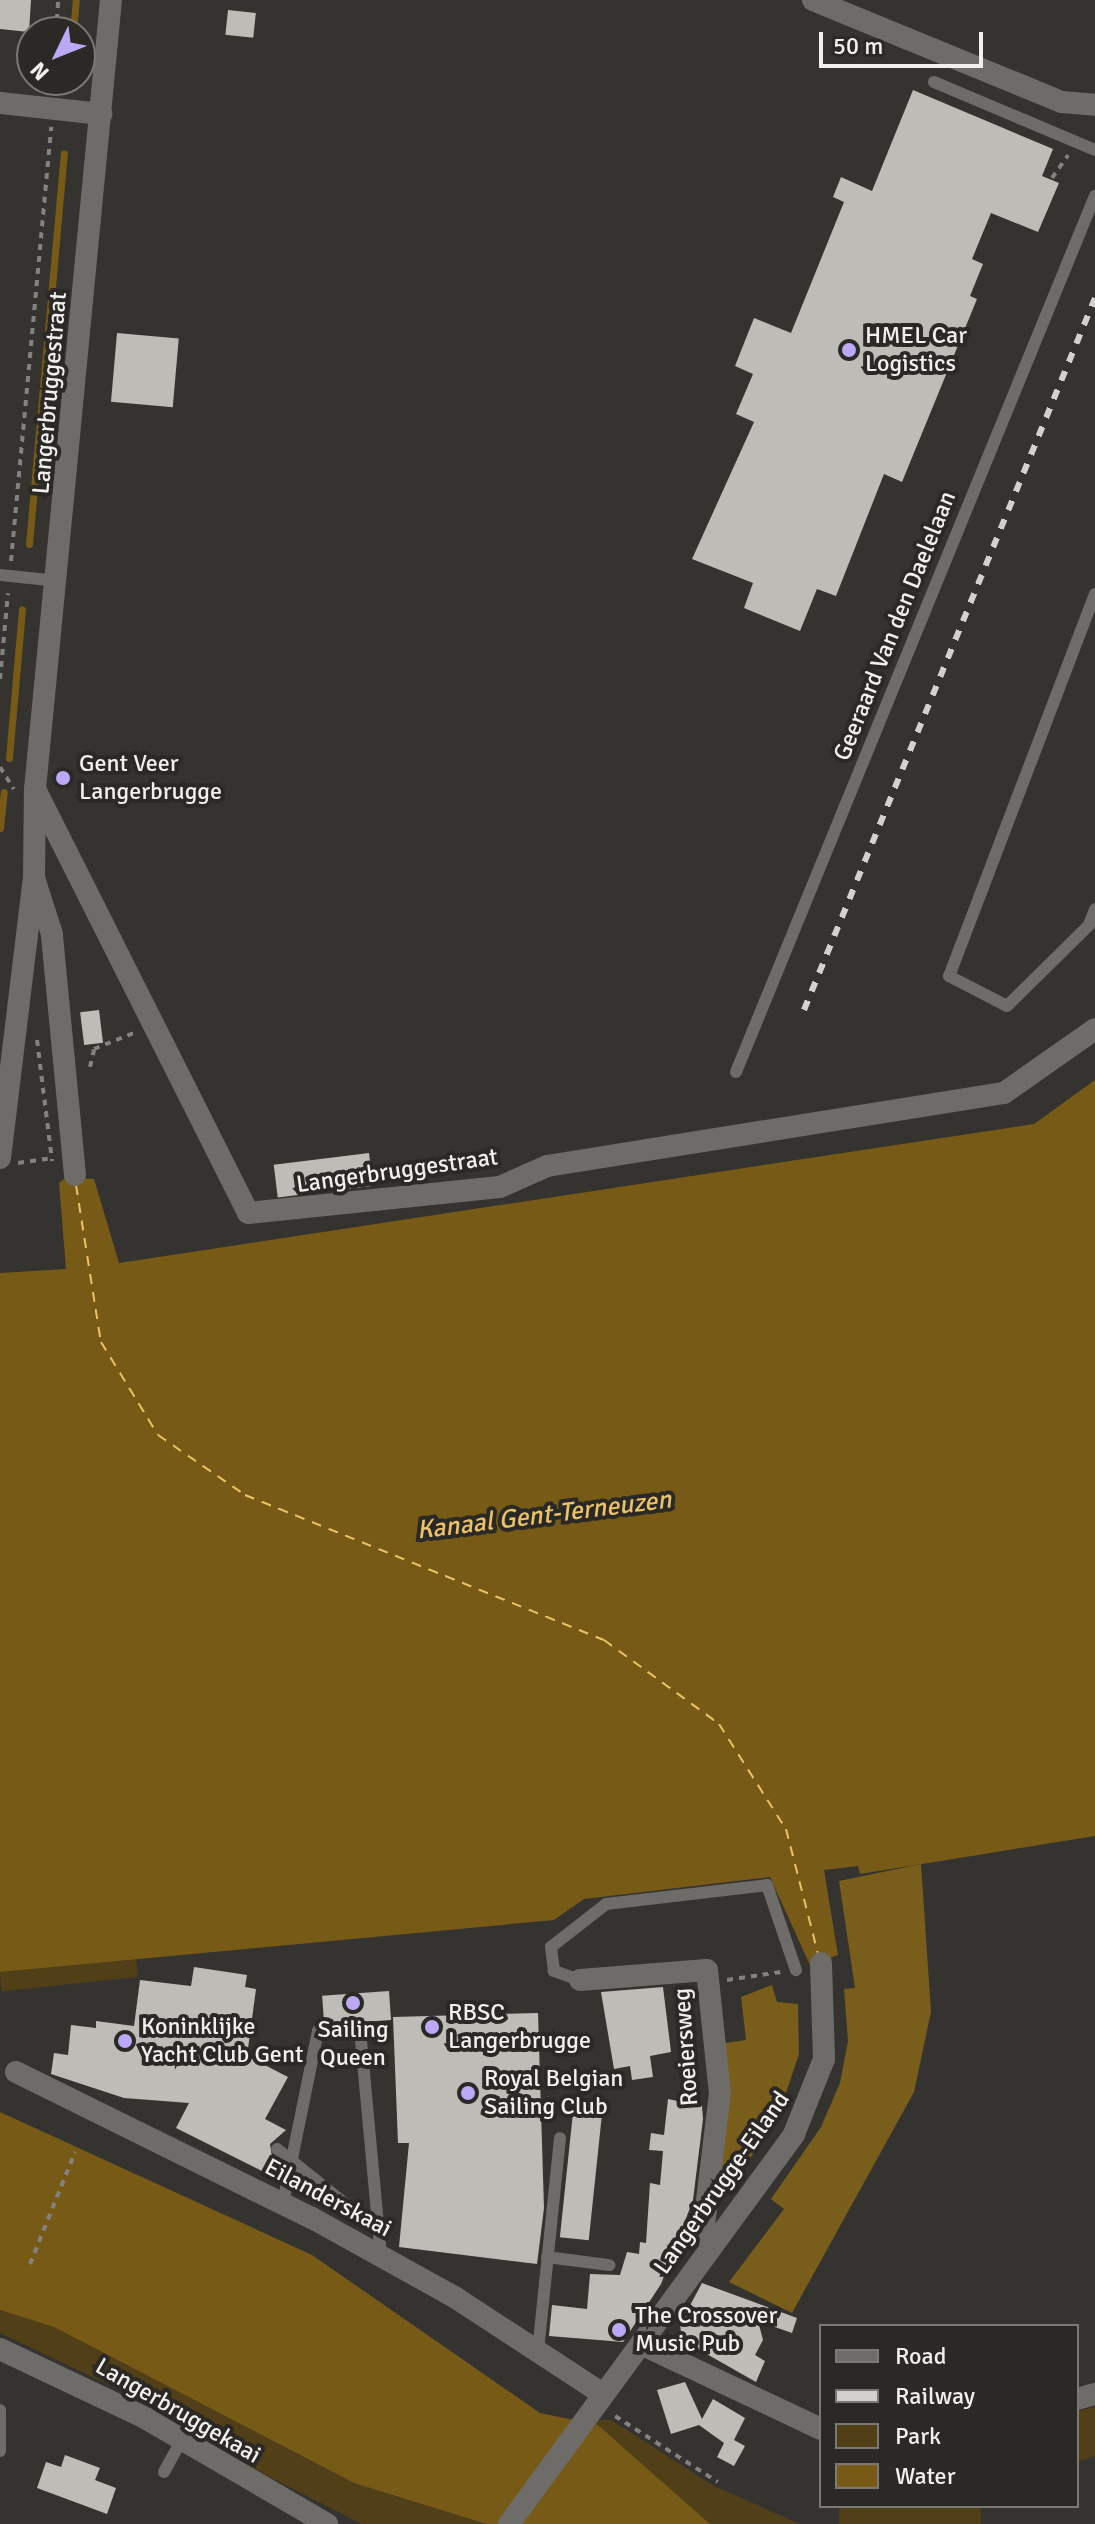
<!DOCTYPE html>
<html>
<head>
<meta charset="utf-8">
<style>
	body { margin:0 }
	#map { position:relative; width:1095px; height:2524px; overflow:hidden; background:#353330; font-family:Signika,sans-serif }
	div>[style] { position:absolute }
	.green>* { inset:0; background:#513f17; transform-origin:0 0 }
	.forest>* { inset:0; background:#795d1a }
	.water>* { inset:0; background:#765a16 }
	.stream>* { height:7px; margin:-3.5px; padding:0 3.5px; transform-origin:3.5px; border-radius:3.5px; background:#765a16 }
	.ferry>* { height:2px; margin-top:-1px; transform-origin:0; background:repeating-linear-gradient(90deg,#ecc267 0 10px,transparent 0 18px) }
	.building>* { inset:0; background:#bebcb7; transform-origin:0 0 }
	.path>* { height:4px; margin-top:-2px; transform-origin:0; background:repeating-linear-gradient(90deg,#848280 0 6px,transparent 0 12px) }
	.service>* { height:12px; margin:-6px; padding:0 6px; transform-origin:6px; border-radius:6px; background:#6e6c68 }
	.minor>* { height:22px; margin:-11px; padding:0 11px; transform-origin:11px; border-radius:11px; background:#6e6c68 }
	.secondary>* { height:22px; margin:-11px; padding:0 11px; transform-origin:11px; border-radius:11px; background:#6e6c68 }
	.rail>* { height:6px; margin-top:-3px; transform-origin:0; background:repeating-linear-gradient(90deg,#d2d1ce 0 10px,transparent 0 20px) }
	.dots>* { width:22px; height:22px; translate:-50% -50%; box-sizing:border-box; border:4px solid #2b2926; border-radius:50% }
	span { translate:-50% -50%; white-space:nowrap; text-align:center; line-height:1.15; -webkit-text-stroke:8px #2b2926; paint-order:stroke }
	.poi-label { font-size:24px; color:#f1f0ee }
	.left { translate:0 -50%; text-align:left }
	.street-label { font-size:24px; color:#f1f0ee }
	.water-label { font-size:26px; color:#ecc267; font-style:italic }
	.legend { position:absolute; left:819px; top:2324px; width:260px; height:184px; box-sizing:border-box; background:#2b2926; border:2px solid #7a7976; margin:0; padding:10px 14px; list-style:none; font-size:24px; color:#f1f0ee }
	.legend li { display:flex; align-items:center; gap:16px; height:40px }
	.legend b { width:40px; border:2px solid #7a7976 }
	.north { position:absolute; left:16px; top:16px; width:80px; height:80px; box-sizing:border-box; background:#2b2926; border:2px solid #7a7976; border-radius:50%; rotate:227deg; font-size:22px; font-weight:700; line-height:32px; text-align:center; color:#f1f0ee }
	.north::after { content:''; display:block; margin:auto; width:28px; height:36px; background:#bca9f5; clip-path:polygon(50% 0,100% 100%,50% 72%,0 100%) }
	.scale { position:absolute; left:819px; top:32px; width:164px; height:36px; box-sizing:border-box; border:4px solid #f1f0ee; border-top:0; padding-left:10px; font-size:24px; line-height:28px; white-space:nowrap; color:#f1f0ee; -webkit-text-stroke:6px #2b2926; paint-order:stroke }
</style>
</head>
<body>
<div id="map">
	<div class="green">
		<i style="left:136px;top:1958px;width:19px;height:137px;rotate:84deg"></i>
		<i style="clip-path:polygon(0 2310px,54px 2327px,354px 2483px,485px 2524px,362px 2524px,262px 2473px,152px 2405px,0 2333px)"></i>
		<i style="clip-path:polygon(1095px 2407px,1095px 2456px,1077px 2462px,1077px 2411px)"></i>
		<i style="clip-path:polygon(599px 2420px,611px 2420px,714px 2486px,800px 2524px,710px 2524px,598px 2425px,590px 2428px)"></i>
		<i style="left:839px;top:2506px;width:142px;height:20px"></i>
	</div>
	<div class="forest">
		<i style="clip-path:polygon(921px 1864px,931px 2012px,914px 2092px,792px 2313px,729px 2282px,784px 2209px,771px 2199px,821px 2127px,840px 2083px,848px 2041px,844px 1989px,855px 1988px,839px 1881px)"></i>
		<i style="clip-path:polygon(772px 1985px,777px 2002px,798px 2004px,799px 2054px,776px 2123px,727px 2189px,718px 2186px,725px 2043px,746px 2040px,741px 1997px)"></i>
	</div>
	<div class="water">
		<i style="clip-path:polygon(1095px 1080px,1095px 1836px,860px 1874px,858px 1866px,824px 1870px,838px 1955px,810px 1965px,770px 1877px,584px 1899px,554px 1920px,0 1972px,0 1273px,66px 1269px,59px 1183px,66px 1177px,94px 1179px,119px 1263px,1034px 1124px)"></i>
		<i style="clip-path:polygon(0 2112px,312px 2255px,540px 2413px,598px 2425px,710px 2524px,486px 2524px,354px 2483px,54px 2327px,0 2310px)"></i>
	</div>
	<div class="stream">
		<i style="left:73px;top:32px;width:32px;rotate:-85deg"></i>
		<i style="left:29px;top:544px;width:392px;rotate:-84.9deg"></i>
		<i style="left:9px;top:758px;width:149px;rotate:-85deg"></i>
		<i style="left:0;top:828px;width:36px;rotate:-84deg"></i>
	</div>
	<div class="ferry">
		<i style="left:76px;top:1185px;width:159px;rotate:81deg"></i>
		<i style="left:101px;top:1342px;width:109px;rotate:58.5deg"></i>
		<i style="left:158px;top:1435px;width:106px;rotate:34.6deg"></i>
		<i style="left:245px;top:1495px;width:387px;rotate:22deg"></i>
		<i style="left:604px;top:1640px;width:142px;rotate:36.1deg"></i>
		<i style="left:719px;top:1724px;width:125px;rotate:57.5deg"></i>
		<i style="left:786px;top:1829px;width:129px;rotate:75.6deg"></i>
	</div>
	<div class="building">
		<i style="clip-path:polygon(0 0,31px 0,29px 32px,0 29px)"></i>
		<i style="left:228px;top:10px;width:28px;height:25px;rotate:6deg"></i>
		<i style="clip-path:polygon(913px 90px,1053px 149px,1042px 176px,1059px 183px,1038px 232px,991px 213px,972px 259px,983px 264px,970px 296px,977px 299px,902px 482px,884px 474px,836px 596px,817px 589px,800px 631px,744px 608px,753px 583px,692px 559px,754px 422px,736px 414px,753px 374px,735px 366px,754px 318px,791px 333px,844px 202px,833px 197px,841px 177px,872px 191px)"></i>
		<i style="left:117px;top:333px;width:62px;height:69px;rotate:5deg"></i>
		<i style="left:99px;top:1010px;width:33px;height:19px;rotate:83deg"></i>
		<i style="left:369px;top:1153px;width:33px;height:96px;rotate:83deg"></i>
		<i style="clip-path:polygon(194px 1967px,247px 1975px,245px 1987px,256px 1989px,247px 2056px,288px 2077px,265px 2119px,286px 2130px,270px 2144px,272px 2157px,264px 2172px,176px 2128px,189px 2103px,124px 2098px,51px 2074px,54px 2053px,68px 2055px,71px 2025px,96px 2028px,96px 2021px,134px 2026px,140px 1980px,191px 1986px)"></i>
		<i style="clip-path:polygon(663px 1987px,671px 2052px,650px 2056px,653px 2077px,632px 2080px,630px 2066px,614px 2069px,601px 1992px)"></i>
		<i style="left:389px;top:1991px;width:29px;height:67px;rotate:86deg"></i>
		<i style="clip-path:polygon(538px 2013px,544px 2208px,537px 2264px,399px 2247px,409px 2143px,398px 2143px,393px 2017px)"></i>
		<i style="clip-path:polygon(668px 2099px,702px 2106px,703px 2119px,693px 2200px,661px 2284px,623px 2342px,549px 2336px,552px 2305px,587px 2309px,590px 2274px,620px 2275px,627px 2252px,639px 2254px,640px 2242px,646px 2243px,650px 2183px,660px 2185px,663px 2151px,649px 2150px,651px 2133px,664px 2135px)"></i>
		<i style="left:574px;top:2103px;width:29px;height:135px;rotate:6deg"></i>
		<i style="clip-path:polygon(702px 2283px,797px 2318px,792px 2333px,758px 2321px,763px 2340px,755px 2355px,765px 2361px,756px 2382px,682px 2340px,680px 2324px)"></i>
		<i style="clip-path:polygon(685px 2382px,702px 2419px,713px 2399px,745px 2418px,734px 2440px,745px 2446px,734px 2466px,717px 2457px,724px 2443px,699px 2425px,671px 2434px,657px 2390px)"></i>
		<i style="clip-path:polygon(65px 2455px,100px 2468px,95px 2480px,116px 2488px,107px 2514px,37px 2488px,46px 2462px,61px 2467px)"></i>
	</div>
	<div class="path">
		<i style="left:56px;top:32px;width:32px;rotate:-86deg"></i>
		<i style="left:1052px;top:178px;width:28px;rotate:-55deg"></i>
		<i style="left:11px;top:561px;width:436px;rotate:-84.7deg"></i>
		<i style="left:0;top:679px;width:86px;rotate:-84.7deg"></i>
		<i style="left:0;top:767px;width:26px;rotate:58deg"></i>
		<i style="left:37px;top:1040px;width:122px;rotate:82.9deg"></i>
		<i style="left:90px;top:1067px;width:18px;rotate:-77deg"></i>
		<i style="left:94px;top:1049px;width:45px;rotate:-22deg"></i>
		<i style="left:18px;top:1163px;width:30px;rotate:-8deg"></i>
		<i style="left:727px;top:1980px;width:55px;rotate:-8.4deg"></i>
		<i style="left:30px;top:2264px;width:121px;rotate:-68.1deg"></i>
		<i style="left:615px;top:2416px;width:122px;rotate:32.7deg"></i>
	</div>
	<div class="service">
		<i style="left:934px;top:82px;width:175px;rotate:22.9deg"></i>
		<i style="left:0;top:575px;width:59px;rotate:5.8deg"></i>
		<i style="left:1095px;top:594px;width:409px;rotate:110.9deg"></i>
		<i style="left:949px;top:976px;width:65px;rotate:27.3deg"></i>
		<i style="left:1007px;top:1006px;width:115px;rotate:-44.6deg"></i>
		<i style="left:1089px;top:925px;width:17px;rotate:-69deg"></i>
		<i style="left:736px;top:1072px;width:947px;rotate:-67.72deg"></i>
		<i style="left:580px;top:1980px;width:28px;rotate:-161deg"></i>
		<i style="left:554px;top:1971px;width:24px;rotate:-97deg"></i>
		<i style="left:551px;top:1947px;width:70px;rotate:-38deg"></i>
		<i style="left:606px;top:1904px;width:162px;rotate:-6.7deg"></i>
		<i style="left:767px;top:1885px;width:90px;rotate:71.2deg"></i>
		<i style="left:277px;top:2149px;width:131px;rotate:38.8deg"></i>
		<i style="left:283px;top:2203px;width:176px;rotate:-78.5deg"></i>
		<i style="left:318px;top:2031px;width:42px;rotate:-1.4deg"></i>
		<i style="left:360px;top:2030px;width:227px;rotate:84.7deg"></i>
		<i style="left:547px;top:2257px;width:63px;rotate:7.4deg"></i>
		<i style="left:538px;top:2351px;width:214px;rotate:-84.1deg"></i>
		<i style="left:0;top:2410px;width:41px;rotate:90deg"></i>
		<i style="left:164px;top:2472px;width:38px;rotate:-61deg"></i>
	</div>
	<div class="minor">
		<i style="left:813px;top:0;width:269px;rotate:22.3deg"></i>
		<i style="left:1062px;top:102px;width:33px;rotate:5deg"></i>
		<i style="left:0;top:103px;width:102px;rotate:6.2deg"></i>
		<i style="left:35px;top:789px;width:474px;rotate:63.3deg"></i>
		<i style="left:248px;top:1213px;width:253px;rotate:-5.9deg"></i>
		<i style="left:500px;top:1187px;width:51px;rotate:-24.1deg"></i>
		<i style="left:547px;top:1166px;width:463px;rotate:-9.1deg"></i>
		<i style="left:1004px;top:1093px;width:111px;rotate:-35.1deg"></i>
		<i style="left:0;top:1158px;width:282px;rotate:-83.1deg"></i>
		<i style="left:580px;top:1980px;width:127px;rotate:-4.5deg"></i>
		<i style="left:707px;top:1970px;width:124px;rotate:84deg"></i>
		<i style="left:720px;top:2093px;width:142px;rotate:96.9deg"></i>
		<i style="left:703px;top:2234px;width:14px;rotate:30deg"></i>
		<i style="left:16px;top:2072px;width:330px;rotate:26.3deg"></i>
		<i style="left:312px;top:2218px;width:161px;rotate:29deg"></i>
		<i style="left:453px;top:2296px;width:179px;rotate:33.2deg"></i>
		<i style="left:641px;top:2344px;width:199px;rotate:25.3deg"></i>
		<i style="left:1077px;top:2399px;width:19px;rotate:-16deg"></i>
	</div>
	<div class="secondary">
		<i style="left:75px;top:1175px;width:242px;rotate:-95.5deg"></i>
		<i style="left:52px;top:934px;width:59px;rotate:-107.8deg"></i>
		<i style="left:34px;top:878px;width:89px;rotate:-89.4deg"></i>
		<i style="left:35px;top:789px;width:793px;rotate:-84.5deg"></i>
		<i style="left:0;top:2349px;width:161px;rotate:25.4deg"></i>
		<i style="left:145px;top:2418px;width:211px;rotate:30.2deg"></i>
		<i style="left:509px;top:2524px;width:483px;rotate:-53.8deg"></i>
		<i style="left:794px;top:2134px;width:81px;rotate:-68.2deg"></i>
		<i style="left:824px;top:2059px;width:96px;rotate:-91.8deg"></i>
	</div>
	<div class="rail">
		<i style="left:804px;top:1010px;width:769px;rotate:-67.77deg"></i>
	</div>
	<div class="dots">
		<i style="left:849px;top:350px;background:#bca9f5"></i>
		<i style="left:63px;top:778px;background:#bca9f5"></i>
		<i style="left:353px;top:2003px;background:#bca9f5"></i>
		<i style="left:432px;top:2027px;background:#bca9f5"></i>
		<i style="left:125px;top:2041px;background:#bca9f5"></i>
		<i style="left:468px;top:2093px;background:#bca9f5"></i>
		<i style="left:619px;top:2330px;background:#bca9f5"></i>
	</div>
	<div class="poi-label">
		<span class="left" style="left:865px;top:350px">HMEL Car<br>Logistics</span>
		<span class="left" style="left:79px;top:778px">Gent Veer<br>Langerbrugge</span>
		<span class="left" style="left:448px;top:2027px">RBSC<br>Langerbrugge</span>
		<span class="left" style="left:141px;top:2041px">Koninklijke<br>Yacht Club Gent</span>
		<span style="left:353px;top:2044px">Sailing<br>Queen</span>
		<span class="left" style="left:484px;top:2093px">Royal Belgian<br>Sailing Club</span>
		<span class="left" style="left:635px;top:2330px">The Crossover<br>Music Pub</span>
	</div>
	<div class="street-label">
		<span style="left:50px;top:393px;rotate:-85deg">Langerbruggestraat</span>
		<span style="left:895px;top:626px;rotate:-68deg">Geeraard Van den Daelelaan</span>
		<span style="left:397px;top:1171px;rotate:-8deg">Langerbruggestraat</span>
		<span style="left:686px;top:2047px;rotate:-94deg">Roeiersweg</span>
		<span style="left:722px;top:2183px;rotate:-55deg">Langerbrugge-Eiland</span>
		<span style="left:328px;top:2198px;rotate:28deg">Eilanderskaai</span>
		<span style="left:178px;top:2411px;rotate:30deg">Langerbruggekaai</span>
	</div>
	<div class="water-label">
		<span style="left:544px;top:1516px;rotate:-7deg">Kanaal Gent-Terneuzen</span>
	</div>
	<ul class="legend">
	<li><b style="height:10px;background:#6e6c68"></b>Road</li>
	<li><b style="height:10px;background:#d2d1ce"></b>Railway</li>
	<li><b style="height:22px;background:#513f17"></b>Park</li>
	<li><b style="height:22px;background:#765a16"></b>Water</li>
	</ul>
	<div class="north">N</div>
	<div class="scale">50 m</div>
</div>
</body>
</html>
